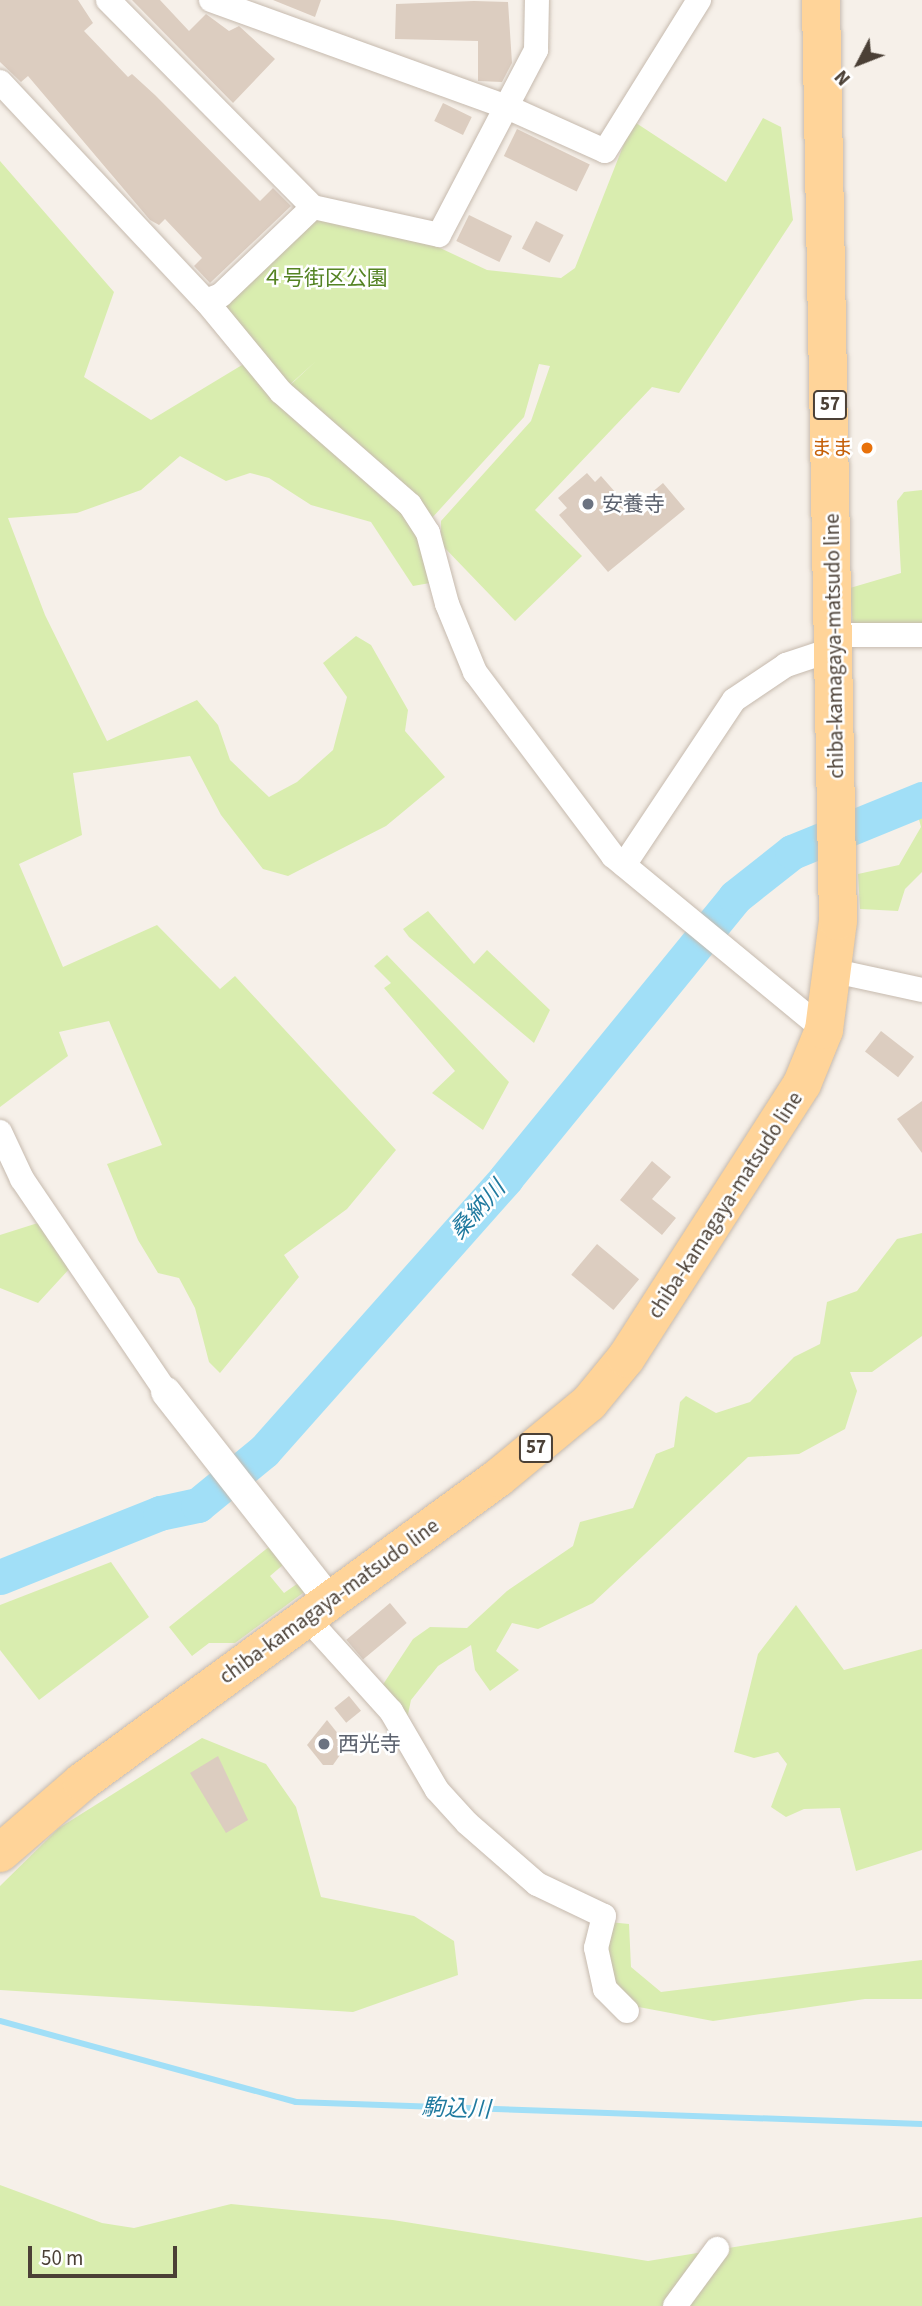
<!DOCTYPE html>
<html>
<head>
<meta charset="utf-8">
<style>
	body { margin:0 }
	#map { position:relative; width:922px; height:2306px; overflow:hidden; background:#f6f0e9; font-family:"Source Sans 3","Noto Sans JP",sans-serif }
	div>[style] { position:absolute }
	.green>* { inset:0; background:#d9edaf }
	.stream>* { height:6px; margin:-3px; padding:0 3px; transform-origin:3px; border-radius:3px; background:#a1dff7 }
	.river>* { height:35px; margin:-17.5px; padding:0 17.5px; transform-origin:17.5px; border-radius:17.5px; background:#a1dff7 }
	.building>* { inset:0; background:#dccdc0; transform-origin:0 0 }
	.roads { filter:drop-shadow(0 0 2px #c6baae) drop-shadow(0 0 2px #c6baae) }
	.minor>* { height:24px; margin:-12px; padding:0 12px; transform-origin:12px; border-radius:12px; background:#fff }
	.tertiary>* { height:30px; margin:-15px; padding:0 15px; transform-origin:15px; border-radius:15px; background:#fff }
	.primary>* { height:38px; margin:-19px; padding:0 19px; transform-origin:19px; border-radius:19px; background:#ffd499 }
	.dots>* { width:19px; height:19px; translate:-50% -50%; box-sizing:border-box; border:4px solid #fff; border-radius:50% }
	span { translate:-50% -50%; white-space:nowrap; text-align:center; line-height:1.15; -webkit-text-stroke:5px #fff; paint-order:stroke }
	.shield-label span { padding:2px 5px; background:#fff; border:2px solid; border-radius:5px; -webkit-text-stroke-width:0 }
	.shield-label { font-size:19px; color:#4b4036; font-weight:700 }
	.park-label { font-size:21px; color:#548323 }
	.food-label { font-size:21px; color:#c56008 }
	.right { translate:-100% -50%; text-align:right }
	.worship-label { font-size:21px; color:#5b616d }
	.left { translate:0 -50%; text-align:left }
	.street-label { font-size:21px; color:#4b4036 }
	.water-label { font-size:23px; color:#207a9f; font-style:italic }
	.north { position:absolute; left:824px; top:28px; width:70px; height:70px; -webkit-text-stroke:5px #fff; paint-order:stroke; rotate:228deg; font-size:19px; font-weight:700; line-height:28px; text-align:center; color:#4b4036 }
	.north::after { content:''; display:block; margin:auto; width:24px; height:32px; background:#4b4036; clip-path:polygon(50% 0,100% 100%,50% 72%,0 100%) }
	.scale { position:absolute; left:28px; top:2246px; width:149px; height:32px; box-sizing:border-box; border:4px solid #4b4036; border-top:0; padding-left:9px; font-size:21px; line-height:24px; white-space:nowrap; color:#4b4036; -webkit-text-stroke:5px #fff; paint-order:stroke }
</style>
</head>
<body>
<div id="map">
	<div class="green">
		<i style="clip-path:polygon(763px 118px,781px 127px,793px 220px,679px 393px,652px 387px,535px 510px,582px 556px,515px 621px,441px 544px,441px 521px,531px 421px,550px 366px,539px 364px,524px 417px,431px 519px,286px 389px,316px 361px,285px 389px,218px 310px,318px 219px,438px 247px,487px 270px,561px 278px,575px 268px,633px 121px,726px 182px)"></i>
		<i style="clip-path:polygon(0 161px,114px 292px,84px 377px,151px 420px,247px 362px,423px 531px,430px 583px,413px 586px,371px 522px,311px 505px,269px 478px,250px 473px,226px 481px,180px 456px,141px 490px,77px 513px,8px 518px,45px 615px,107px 741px,197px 700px,218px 725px,230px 760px,269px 797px,297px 782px,333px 750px,347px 697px,323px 663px,356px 636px,371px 645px,408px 710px,405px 731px,445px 777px,386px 826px,288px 876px,263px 869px,221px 815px,190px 756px,73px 773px,82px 835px,19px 864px,63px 967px,157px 925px,220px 989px,235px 976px,396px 1150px,347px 1209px,284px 1255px,299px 1277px,220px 1373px,209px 1362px,195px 1308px,179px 1278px,158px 1273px,138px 1240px,107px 1164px,162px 1145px,109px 1021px,59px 1032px,68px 1056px,0 1107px)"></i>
		<i style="clip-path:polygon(922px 490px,922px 630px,853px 628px,850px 588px,901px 573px,897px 501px,904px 492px)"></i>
		<i style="clip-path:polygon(922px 783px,922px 872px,905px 889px,898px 911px,860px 909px,858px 874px,899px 865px,921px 827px,915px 804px)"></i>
		<i style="clip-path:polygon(428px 911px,474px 964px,487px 950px,550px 1010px,534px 1043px,409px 937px,403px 929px)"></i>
		<i style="clip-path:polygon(387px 955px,509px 1082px,483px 1130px,432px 1093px,455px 1071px,384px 988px,391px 983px,374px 966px)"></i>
		<i style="clip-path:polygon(41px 1222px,71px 1267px,38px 1303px,0 1288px,0 1235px)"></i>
		<i style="clip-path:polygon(922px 1233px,922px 1336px,872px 1372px,850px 1372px,857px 1391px,845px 1429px,799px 1454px,748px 1457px,593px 1603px,538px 1629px,512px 1623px,496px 1651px,519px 1670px,490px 1691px,475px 1670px,471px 1645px,438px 1666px,411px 1700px,407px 1719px,382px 1686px,413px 1639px,430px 1627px,467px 1628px,507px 1591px,573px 1546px,580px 1522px,633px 1508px,656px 1454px,674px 1447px,680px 1402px,686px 1396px,716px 1413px,750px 1402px,794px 1357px,820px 1344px,827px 1302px,857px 1291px,897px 1239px)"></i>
		<i style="clip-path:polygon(275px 1542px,291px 1558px,270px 1576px,284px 1593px,304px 1579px,311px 1587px,235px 1643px,209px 1643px,192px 1656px,169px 1627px)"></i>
		<i style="clip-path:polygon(111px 1562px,149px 1617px,39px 1700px,0 1650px,0 1605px)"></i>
		<i style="clip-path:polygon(796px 1605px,844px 1670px,922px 1649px,922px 1850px,856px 1871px,840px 1808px,804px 1809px,786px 1817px,771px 1807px,787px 1764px,778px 1752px,754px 1758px,734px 1752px,758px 1654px)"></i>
		<i style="clip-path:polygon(202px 1738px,266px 1764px,296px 1807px,321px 1897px,414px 1916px,454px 1941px,458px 1975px,353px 2012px,0 1990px,0 1886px,59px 1828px)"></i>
		<i style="clip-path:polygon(609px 1922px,629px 1924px,631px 1967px,661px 1992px,922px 1960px,922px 1999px,865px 1999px,713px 2021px,628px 2005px,608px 1986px,601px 1945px)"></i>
		<i style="clip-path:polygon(0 2185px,102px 2223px,134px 2228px,231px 2204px,393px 2220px,648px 2261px,922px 2217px,922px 2306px,0 2306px)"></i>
	</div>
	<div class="stream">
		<i style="left:0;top:2021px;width:307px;rotate:15.3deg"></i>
		<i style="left:296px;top:2102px;width:626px;rotate:2.01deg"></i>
	</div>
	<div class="river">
		<i style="left:0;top:1577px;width:172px;rotate:-21.8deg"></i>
		<i style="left:160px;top:1513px;width:39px;rotate:-12deg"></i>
		<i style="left:198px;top:1505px;width:85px;rotate:-39.3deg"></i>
		<i style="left:264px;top:1451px;width:365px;rotate:-48.4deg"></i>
		<i style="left:506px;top:1178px;width:362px;rotate:-50.8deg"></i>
		<i style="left:735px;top:897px;width:73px;rotate:-38.3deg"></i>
		<i style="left:792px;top:852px;width:140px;rotate:-22.2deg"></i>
	</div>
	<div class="building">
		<i style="clip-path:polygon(0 0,78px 0,93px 23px,84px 31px,128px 77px,132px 74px,155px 95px,260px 201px,273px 188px,291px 206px,210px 283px,194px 266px,202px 258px,165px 219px,159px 225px,150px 220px,28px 76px,21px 82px,0 62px)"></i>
		<i style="clip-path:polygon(132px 0,160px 0,189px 31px,206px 14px,229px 31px,239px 26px,275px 59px,233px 103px)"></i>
		<i style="clip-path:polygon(273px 0,321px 0,315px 17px)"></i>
		<i style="clip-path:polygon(474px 1px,508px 2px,512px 63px,502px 82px,478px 81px,478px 41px,395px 39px,396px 4px)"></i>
		<i style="left:443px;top:103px;width:32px;height:20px;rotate:26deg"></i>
		<i style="left:517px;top:129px;width:81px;height:30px;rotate:26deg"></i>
		<i style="left:469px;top:215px;width:48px;height:29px;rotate:26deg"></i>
		<i style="left:536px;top:221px;width:31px;height:31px;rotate:27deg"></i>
		<i style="clip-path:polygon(587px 473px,595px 482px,601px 476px,631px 510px,663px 483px,685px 509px,608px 572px,559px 515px,567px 508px,558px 498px)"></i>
		<i style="left:881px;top:1031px;width:42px;height:26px;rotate:38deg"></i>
		<i style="clip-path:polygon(922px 1101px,922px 1153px,897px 1119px)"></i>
		<i style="clip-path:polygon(652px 1161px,671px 1177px,652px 1199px,676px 1218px,662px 1235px,620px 1200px)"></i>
		<i style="left:597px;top:1244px;width:55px;height:40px;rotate:40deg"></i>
		<i style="left:390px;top:1603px;width:26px;height:57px;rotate:50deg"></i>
		<i style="left:349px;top:1696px;width:19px;height:19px;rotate:51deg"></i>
		<i style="clip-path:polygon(327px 1720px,347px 1745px,333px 1765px,323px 1765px,307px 1745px)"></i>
		<i style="clip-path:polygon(218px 1756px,248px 1820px,226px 1833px,190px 1773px)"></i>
	</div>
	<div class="roads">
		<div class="minor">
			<i style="left:108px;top:0;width:291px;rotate:45.3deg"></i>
			<i style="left:313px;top:207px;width:129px;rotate:12.5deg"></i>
			<i style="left:439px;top:235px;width:209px;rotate:-62.3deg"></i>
			<i style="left:536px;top:50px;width:50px;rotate:-88.9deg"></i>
			<i style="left:211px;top:0;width:315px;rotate:19.9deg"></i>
			<i style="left:507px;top:107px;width:107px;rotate:24.2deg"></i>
			<i style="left:605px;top:151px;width:178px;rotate:-58.1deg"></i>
			<i style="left:0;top:82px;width:301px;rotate:46.8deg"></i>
			<i style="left:206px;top:301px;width:118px;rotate:50.5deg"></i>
			<i style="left:281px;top:392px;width:171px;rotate:41.2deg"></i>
			<i style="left:410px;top:505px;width:33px;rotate:57deg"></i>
			<i style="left:428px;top:533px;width:73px;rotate:75deg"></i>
			<i style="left:447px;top:604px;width:74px;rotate:67.6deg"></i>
			<i style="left:475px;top:672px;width:230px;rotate:53.1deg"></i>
			<i style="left:613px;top:856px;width:273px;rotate:39.5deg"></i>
			<i style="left:206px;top:301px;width:16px;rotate:-22deg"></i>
			<i style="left:221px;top:295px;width:127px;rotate:-43.7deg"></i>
			<i style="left:834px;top:635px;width:88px"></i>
			<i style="left:624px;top:865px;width:198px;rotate:-56.3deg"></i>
			<i style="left:734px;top:700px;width:63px;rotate:-33.9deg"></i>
			<i style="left:786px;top:665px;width:51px;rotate:-18.4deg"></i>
			<i style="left:835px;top:971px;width:89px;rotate:12.3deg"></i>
			<i style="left:0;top:1132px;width:52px;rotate:64.9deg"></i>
			<i style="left:22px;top:1179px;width:257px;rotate:55.9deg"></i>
			<i style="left:306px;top:1617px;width:127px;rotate:47.9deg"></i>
			<i style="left:391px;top:1711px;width:91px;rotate:59.8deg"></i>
			<i style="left:437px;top:1790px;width:45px;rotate:47.7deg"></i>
			<i style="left:467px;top:1823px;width:93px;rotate:41.1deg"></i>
			<i style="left:537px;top:1884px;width:74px;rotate:25.5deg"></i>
			<i style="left:604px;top:1916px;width:33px;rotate:104deg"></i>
			<i style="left:596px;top:1948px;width:42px;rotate:77.6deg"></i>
			<i style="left:605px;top:1989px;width:31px;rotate:45deg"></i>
			<i style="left:675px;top:2306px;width:71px;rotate:-53.6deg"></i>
		</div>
		<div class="tertiary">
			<i style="left:166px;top:1392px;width:266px;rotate:51.9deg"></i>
		</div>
		<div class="primary">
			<i style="left:0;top:1853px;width:108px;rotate:-40.9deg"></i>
			<i style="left:82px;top:1782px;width:515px;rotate:-36.16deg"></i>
			<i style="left:498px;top:1478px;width:118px;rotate:-39.5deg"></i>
			<i style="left:589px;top:1403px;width:58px;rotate:-50.6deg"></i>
			<i style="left:626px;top:1358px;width:326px;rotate:-57.3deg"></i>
			<i style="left:802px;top:1084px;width:58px;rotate:-67.8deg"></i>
			<i style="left:824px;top:1030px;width:110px;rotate:-82.7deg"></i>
			<i style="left:838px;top:921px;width:921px;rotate:-91.06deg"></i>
		</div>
	</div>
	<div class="dots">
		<i style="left:867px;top:448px;background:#e8710a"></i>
		<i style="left:588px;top:504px;background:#6b7280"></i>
		<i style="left:324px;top:1744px;background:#6b7280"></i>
	</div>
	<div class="shield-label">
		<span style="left:830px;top:405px">57</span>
		<span style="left:536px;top:1448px">57</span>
	</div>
	<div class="park-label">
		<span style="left:325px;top:278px">４号街区公園</span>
	</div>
	<div class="food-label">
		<span class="right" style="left:853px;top:448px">まま</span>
	</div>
	<div class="worship-label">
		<span class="left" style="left:602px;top:504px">安養寺</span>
		<span class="left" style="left:338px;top:1744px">西光寺</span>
	</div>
	<div class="street-label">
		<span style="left:834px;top:646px;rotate:-91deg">chiba-kamagaya-matsudo line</span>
		<span style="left:725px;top:1205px;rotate:-57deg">chiba-kamagaya-matsudo line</span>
		<span style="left:329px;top:1601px;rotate:-36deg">chiba-kamagaya-matsudo line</span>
	</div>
	<div class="water-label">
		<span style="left:478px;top:1210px;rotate:-48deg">桑納川</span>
		<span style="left:456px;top:2109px;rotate:2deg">駒込川</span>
	</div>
	<div class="north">N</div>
	<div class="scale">50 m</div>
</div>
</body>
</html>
